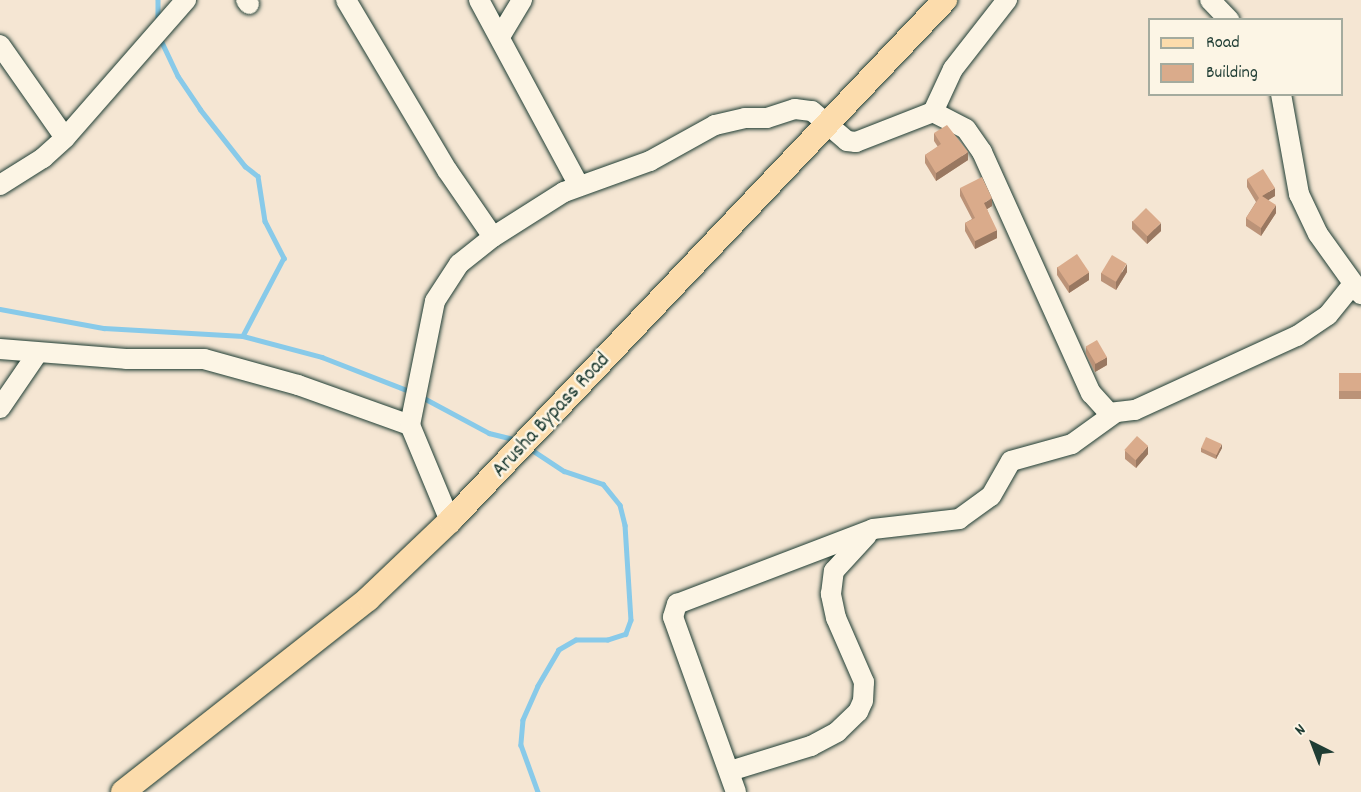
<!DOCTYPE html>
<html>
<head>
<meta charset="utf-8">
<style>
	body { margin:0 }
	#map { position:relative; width:1361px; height:792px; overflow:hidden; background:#f5e6d3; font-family:Dekko,sans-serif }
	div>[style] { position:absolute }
	.stream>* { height:4.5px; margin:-2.25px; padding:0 2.25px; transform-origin:2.25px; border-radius:2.25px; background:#88cae9 }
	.roads { filter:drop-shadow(0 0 2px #1f3d34) drop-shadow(0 0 2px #1f3d34) }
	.minor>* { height:20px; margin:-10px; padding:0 10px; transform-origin:10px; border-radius:10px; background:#fcf5e5 }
	.major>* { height:24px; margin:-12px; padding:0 12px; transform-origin:12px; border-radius:12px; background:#fcdcac }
	.wall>* { inset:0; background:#bb9378; transform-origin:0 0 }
	.shaded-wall>* { inset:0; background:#997861 }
	.building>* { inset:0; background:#daab8b; transform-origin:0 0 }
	span { translate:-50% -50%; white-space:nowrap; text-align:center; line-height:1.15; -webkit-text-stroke:5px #fcf5e5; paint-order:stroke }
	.street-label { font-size:21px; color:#1f3d34 }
	.legend { position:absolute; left:1148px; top:18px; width:195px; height:78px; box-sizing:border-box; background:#fcf5e5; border:2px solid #a4ab9e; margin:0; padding:8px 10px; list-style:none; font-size:18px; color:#1f3d34 }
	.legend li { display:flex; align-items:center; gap:12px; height:30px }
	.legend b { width:30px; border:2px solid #a4ab9e }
	.north { position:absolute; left:1283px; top:714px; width:60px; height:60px; -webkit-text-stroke:4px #fcf5e5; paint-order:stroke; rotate:318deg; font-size:16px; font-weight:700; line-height:24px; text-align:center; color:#1f3d34 }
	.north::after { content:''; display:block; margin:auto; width:21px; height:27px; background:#1f3d34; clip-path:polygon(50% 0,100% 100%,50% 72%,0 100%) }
</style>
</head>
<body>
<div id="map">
	<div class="stream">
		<i style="left:158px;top:0;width:21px;rotate:90deg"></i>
		<i style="left:160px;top:38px;width:42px;rotate:64.7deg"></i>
		<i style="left:178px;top:76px;width:40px;rotate:56deg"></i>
		<i style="left:200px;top:109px;width:73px;rotate:51.7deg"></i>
		<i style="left:245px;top:166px;width:16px;rotate:38deg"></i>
		<i style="left:258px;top:176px;width:46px;rotate:81.2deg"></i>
		<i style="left:265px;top:221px;width:42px;rotate:62.8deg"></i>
		<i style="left:284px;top:258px;width:88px;rotate:117.7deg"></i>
		<i style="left:0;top:309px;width:106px;rotate:10.4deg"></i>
		<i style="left:104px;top:328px;width:139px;rotate:3.3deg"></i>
		<i style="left:243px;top:336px;width:82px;rotate:14.9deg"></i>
		<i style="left:322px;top:357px;width:97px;rotate:21.3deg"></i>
		<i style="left:422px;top:397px;width:76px;rotate:28.2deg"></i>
		<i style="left:489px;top:433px;width:30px;rotate:14deg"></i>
		<i style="left:529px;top:448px;width:42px;rotate:33.3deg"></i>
		<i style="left:564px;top:471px;width:41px;rotate:18.4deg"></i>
		<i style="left:603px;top:484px;width:27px;rotate:51deg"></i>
		<i style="left:620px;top:505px;width:21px;rotate:76deg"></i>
		<i style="left:625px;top:525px;width:95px;rotate:86.4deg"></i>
		<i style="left:631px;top:620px;width:15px;rotate:110deg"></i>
		<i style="left:626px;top:634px;width:19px;rotate:162deg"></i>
		<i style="left:608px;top:640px;width:32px;rotate:180deg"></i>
		<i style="left:576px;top:640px;width:20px;rotate:150deg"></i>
		<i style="left:559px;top:650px;width:42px;rotate:120.3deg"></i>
		<i style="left:538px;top:686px;width:37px;rotate:114deg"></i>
		<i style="left:523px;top:720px;width:25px;rotate:95deg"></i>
		<i style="left:521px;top:745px;width:50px;rotate:70.1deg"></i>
	</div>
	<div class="roads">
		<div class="minor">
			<i style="left:246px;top:0;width:5px;rotate:53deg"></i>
			<i style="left:346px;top:0;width:198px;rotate:59.3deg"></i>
			<i style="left:447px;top:170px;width:81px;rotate:55.5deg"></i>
			<i style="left:479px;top:0;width:211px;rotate:61.7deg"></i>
			<i style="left:1210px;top:0;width:28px;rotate:46deg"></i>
			<i style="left:501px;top:35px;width:41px;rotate:-59deg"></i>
			<i style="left:0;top:45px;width:113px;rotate:55deg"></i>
			<i style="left:1281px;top:94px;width:102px;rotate:79.8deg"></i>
			<i style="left:1299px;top:194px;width:44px;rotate:64.6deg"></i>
			<i style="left:1318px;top:234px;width:74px;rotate:54.4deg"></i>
			<i style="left:933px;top:112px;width:47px;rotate:-65.1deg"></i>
			<i style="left:953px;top:69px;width:88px;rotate:-52deg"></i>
			<i style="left:0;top:185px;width:51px;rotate:-32.1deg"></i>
			<i style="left:43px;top:158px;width:30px;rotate:-42deg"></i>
			<i style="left:65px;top:138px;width:184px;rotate:-48.8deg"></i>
			<i style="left:0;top:349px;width:126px;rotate:4.5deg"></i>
			<i style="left:126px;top:359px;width:78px"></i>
			<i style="left:204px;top:359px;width:98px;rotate:15.5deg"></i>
			<i style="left:298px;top:385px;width:119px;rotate:19.7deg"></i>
			<i style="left:410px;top:425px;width:104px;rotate:67.4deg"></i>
			<i style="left:0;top:408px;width:65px;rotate:-55.6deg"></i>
			<i style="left:410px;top:425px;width:126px;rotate:-78.6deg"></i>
			<i style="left:435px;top:301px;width:44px;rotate:-57deg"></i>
			<i style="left:459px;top:264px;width:43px;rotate:-38.5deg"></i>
			<i style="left:493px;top:237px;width:84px;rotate:-32.4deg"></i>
			<i style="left:564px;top:192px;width:91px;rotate:-19.8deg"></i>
			<i style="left:650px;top:161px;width:74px;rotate:-29deg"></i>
			<i style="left:715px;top:125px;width:31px;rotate:-13deg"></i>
			<i style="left:745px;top:118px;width:22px"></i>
			<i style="left:767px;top:118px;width:29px;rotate:-18deg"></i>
			<i style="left:795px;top:109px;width:17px;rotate:7deg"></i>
			<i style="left:812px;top:111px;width:46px;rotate:40.6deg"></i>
			<i style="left:847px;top:141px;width:9px;rotate:6deg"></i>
			<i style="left:856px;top:142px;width:83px;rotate:-21.3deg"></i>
			<i style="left:933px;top:112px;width:37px;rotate:27deg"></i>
			<i style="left:966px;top:129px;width:28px;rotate:55deg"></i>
			<i style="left:982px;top:152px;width:265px;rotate:65.7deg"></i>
			<i style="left:1091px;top:393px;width:27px;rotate:48deg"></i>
			<i style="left:1109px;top:413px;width:26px;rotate:-7deg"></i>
			<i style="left:1135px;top:410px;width:178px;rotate:-24.6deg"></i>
			<i style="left:1297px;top:336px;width:37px;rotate:-34deg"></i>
			<i style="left:1328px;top:315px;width:40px;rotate:-51deg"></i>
			<i style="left:730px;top:771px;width:85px;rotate:-17.2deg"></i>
			<i style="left:811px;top:746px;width:30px;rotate:-28deg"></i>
			<i style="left:837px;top:732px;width:29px;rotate:-44deg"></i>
			<i style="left:858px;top:712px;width:12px;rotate:-66deg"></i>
			<i style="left:863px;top:701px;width:19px;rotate:-87deg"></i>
			<i style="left:864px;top:682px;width:70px;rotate:-113.6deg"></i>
			<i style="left:836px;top:618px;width:25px;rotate:-102deg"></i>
			<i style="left:831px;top:594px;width:23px;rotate:-83deg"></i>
			<i style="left:834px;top:571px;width:49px;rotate:-47.5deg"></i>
			<i style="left:736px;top:792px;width:186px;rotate:-109.8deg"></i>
			<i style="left:673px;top:617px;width:14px;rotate:-73deg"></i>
			<i style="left:677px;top:604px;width:210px;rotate:-20.9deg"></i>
			<i style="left:873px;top:529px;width:87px;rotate:-6.6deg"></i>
			<i style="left:959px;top:519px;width:39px;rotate:-36deg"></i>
			<i style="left:991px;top:496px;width:40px;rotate:-60.3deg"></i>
			<i style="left:1011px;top:461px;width:63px;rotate:-15.6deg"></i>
			<i style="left:1072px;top:444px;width:53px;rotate:-35.8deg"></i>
		</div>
		<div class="major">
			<i style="left:123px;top:792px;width:312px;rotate:-38.2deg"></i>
			<i style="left:368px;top:599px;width:113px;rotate:-43.6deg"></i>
			<i style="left:450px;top:521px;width:719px;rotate:-46.47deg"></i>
		</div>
	</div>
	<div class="wall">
		<i style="clip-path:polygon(934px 133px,968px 160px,936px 181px,925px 163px,925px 155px,938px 147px,934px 141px)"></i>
		<i style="clip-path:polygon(1247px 179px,1275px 196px,1268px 200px,1276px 213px,1261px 236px,1246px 226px,1246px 218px,1256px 202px,1247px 187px)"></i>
		<i style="clip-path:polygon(960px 188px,992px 206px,987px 209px,997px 238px,975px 249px,965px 231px,965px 223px,972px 219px,960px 196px)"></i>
		<i style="clip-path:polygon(1132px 221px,1161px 231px,1147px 244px,1132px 229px)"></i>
		<i style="clip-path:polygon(1057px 267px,1089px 280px,1069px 293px,1057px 275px)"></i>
		<i style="clip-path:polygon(1127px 272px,1116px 290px,1101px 281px,1101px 273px)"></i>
		<i style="clip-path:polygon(1086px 346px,1107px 365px,1095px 372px,1086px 354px)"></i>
		<i style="left:1361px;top:373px;width:26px;height:22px;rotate:90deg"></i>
		<i style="clip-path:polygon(1201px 448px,1222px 448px,1216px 459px,1201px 452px)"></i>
		<i style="clip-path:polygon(1125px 451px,1148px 454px,1136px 468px,1125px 459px)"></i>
	</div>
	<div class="shaded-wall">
		<i style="clip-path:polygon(968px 152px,968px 160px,936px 181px,936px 173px)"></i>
		<i style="clip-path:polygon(1275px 188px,1275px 196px,1262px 204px,1262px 196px)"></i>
		<i style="clip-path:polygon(992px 198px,992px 206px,984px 211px,984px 203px)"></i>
		<i style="clip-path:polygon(1276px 205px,1276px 213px,1261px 236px,1261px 228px)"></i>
		<i style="clip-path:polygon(1161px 223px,1161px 231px,1147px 244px,1147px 236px)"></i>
		<i style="clip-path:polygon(997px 230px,997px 238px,975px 249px,975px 241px)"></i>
		<i style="clip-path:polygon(1127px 264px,1127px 272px,1116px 290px,1116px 282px)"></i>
		<i style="clip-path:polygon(1089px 272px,1089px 280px,1069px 293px,1069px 285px)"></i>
		<i style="clip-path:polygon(1107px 357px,1107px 365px,1095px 372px,1095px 364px)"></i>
		<i style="clip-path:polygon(1222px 444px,1222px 448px,1216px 459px,1216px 455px)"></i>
		<i style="clip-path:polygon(1148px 446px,1148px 454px,1136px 468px,1136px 460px)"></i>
	</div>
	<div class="building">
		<i style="clip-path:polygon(947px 125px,968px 152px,936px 173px,925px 155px,941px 144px,934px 133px)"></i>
		<i style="clip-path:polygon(1263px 169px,1275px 188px,1262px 196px,1276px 205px,1261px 228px,1246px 218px,1259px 198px,1247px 179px)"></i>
		<i style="clip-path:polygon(982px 177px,992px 198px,984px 203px,997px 230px,975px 241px,965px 223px,975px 218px,960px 188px)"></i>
		<i style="left:1146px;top:208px;width:21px;height:19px;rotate:45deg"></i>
		<i style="left:1077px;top:254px;width:22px;height:24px;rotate:56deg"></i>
		<i style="left:1112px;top:255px;width:17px;height:21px;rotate:31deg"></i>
		<i style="left:1097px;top:340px;width:20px;height:13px;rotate:60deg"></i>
		<i style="left:1361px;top:373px;width:18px;height:22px;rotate:90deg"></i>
		<i style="left:1137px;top:436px;width:15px;height:19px;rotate:42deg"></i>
		<i style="left:1206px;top:437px;width:17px;height:12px;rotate:24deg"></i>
	</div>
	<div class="street-label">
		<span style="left:552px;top:416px;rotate:-47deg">Arusha Bypass Road</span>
	</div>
	<ul class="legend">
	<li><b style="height:8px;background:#fcdcac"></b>Road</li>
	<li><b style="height:16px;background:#daab8b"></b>Building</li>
	</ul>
	<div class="north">N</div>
</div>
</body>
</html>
